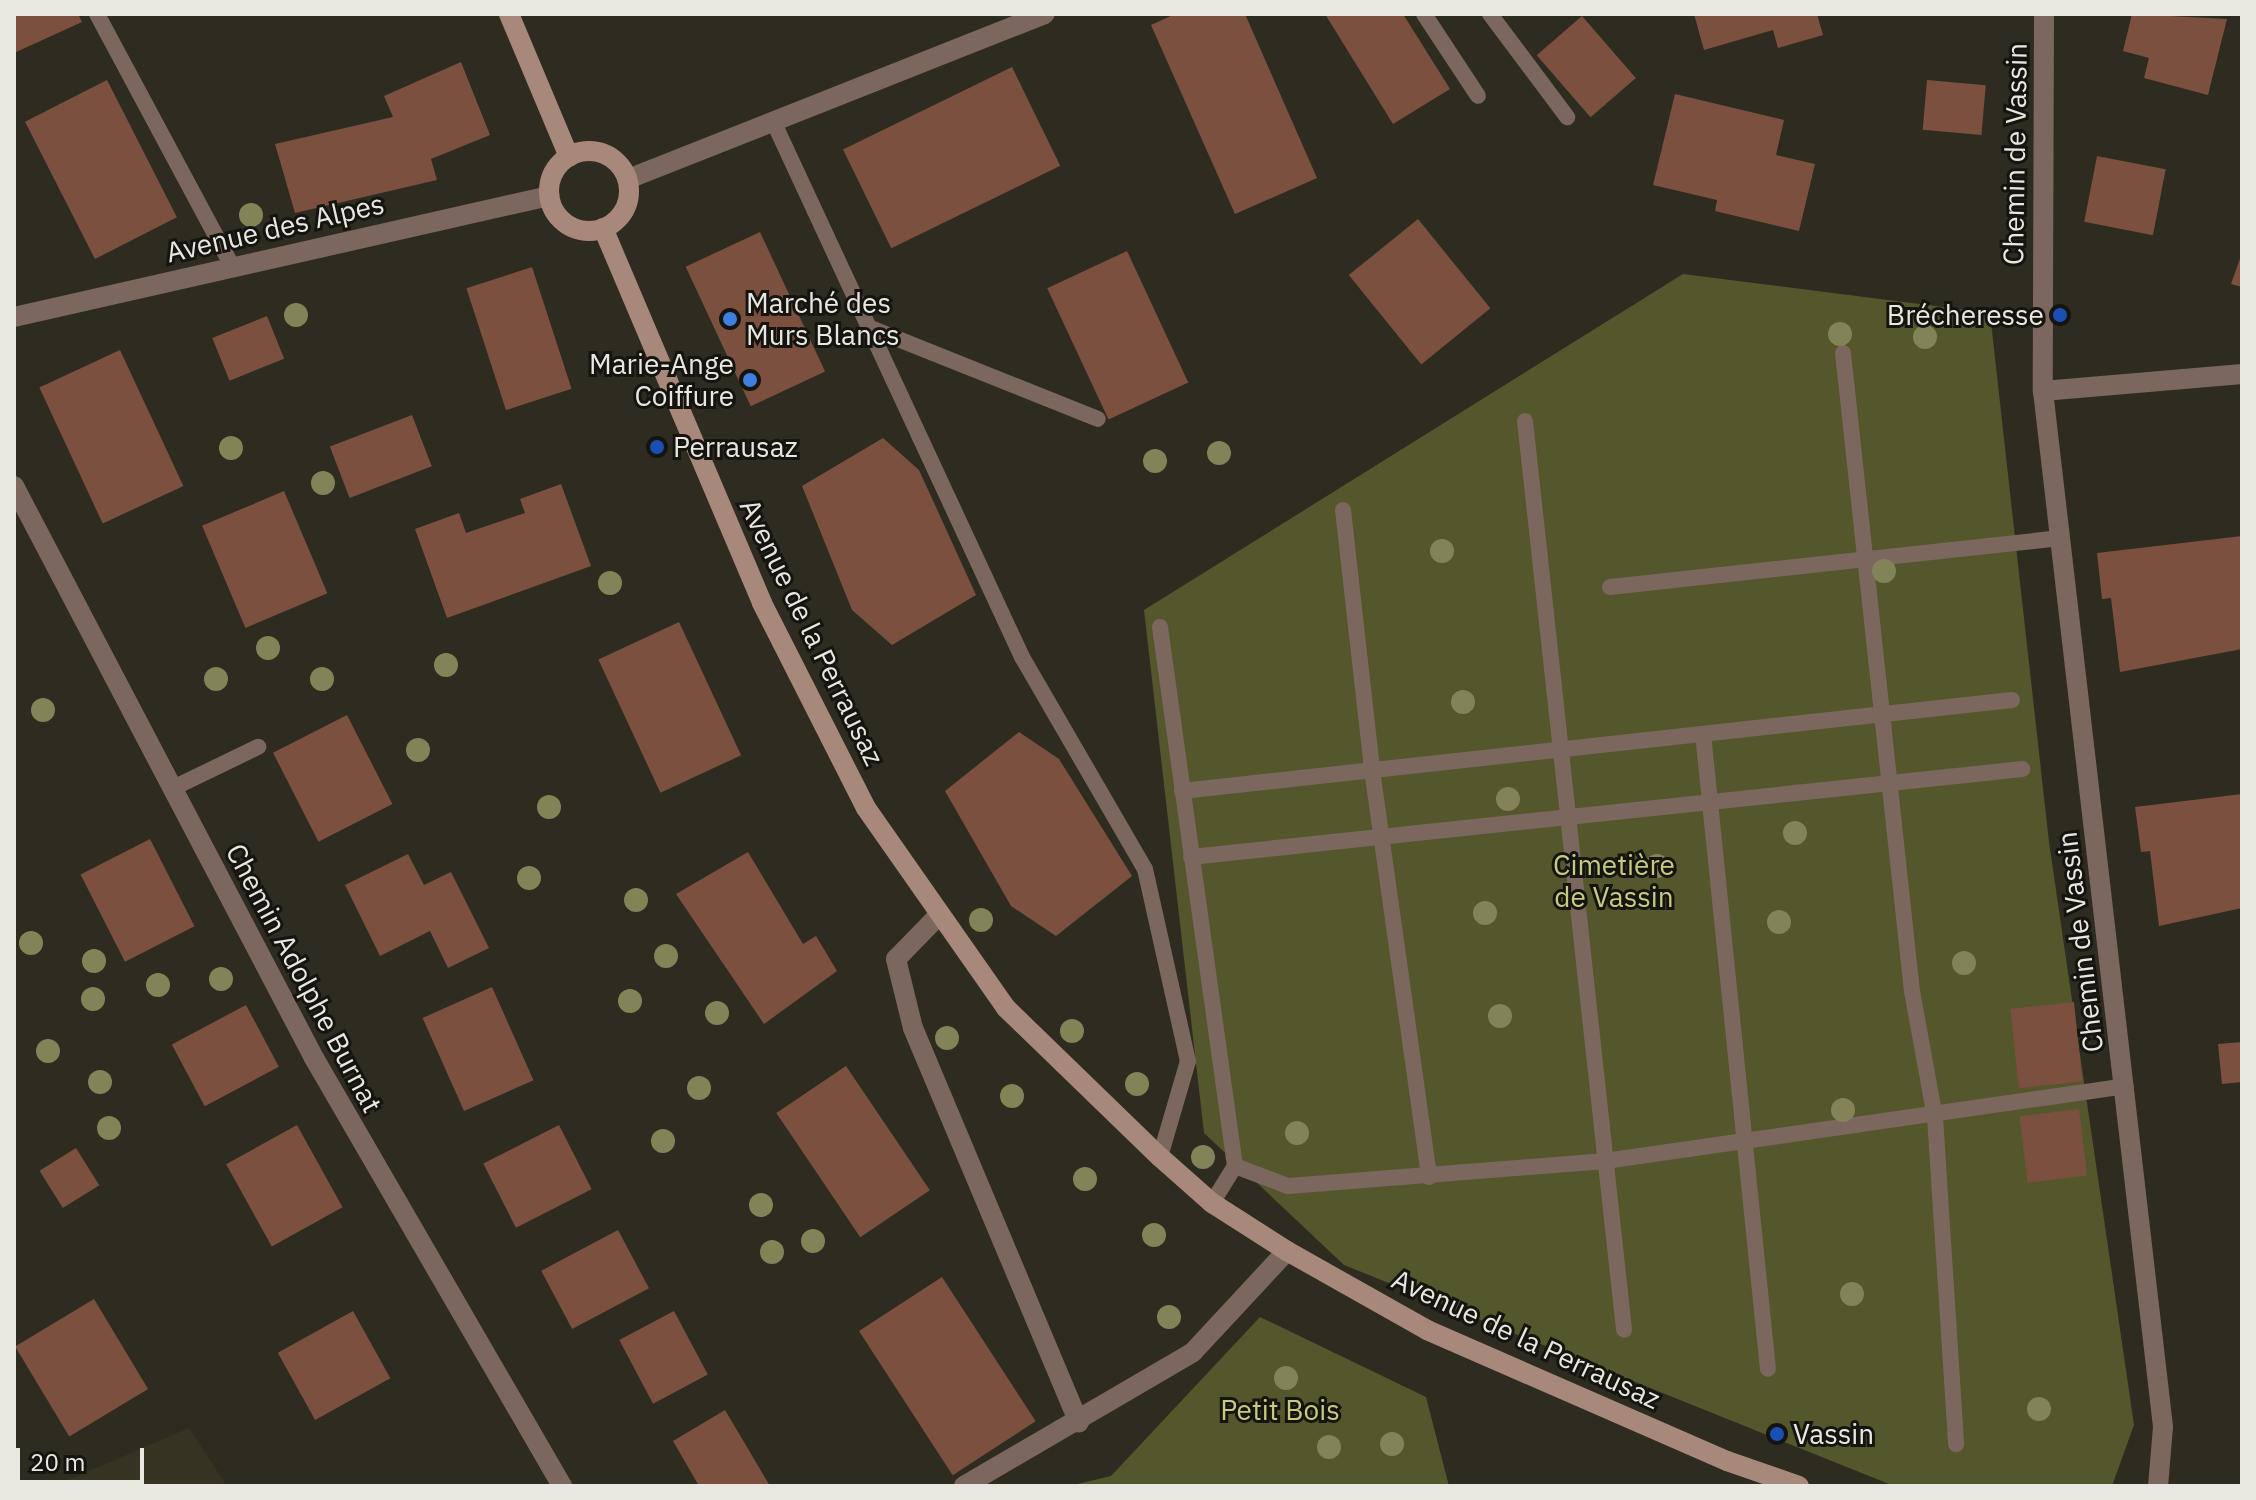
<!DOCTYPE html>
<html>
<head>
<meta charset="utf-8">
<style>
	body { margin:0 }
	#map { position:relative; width:2256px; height:1500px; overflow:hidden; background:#2e2b21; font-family:"IBM Plex Sans",sans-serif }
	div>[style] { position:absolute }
	.built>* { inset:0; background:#373323 }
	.green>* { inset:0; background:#54562b }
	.building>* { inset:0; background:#7c503f; transform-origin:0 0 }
	.lane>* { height:16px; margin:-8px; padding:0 8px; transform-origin:8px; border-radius:8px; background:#7b675e }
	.street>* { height:20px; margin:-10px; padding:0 10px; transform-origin:10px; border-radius:10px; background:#7b675e }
	.secondary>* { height:20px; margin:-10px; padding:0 10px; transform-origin:10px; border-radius:10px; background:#a8887a }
	.secondary>.ring { margin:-10px; padding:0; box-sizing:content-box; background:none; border:20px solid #a8887a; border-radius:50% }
	.trees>* { width:24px; height:24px; margin:-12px; border-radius:50%; background:#828356 }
	.dots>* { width:22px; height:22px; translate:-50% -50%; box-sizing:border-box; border:4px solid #15140f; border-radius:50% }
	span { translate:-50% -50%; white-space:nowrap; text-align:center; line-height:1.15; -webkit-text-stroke:6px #15140f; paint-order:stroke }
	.street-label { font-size:28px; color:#e8e7e0 }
	.poi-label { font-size:28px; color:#e8e7e0 }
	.left { translate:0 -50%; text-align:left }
	.right { translate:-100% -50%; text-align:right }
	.park-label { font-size:28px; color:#c6cb81 }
	.frame { position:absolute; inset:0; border:16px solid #e8e7e0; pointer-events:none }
	.scale { position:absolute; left:16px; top:1448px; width:128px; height:36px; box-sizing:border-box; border:4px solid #e8e7e0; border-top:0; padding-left:10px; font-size:24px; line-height:28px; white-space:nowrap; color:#e8e7e0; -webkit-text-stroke:6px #15140f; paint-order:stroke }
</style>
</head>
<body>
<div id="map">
	<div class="built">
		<i style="clip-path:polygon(189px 1428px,227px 1486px,54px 1486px)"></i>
	</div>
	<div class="green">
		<i style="clip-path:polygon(1683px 274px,1990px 313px,2049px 842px,2134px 1425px,2112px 1486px,1894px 1486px,1344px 1265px,1204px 1133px,1144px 610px)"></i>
		<i style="clip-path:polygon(1260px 1317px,1426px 1397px,1449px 1486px,1069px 1486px,1111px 1476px)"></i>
	</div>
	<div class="building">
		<i style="clip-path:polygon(14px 14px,78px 14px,82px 22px,14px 53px)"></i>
		<i style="clip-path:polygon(1175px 14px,1245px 14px,1317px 178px,1235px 214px,1151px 25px)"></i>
		<i style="clip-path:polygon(1325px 14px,1403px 14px,1450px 89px,1393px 124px)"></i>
		<i style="clip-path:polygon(1694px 14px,1817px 14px,1823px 35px,1778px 48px,1773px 30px,1704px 50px)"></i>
		<i style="clip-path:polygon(2132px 14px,2227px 19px,2208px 95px,2144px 78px,2149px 58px,2123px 51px)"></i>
		<i style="left:1582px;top:16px;width:82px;height:60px;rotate:49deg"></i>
		<i style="clip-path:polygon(461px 62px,490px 135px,431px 159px,437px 180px,295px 213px,275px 144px,393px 117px,384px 96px)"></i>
		<i style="left:1012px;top:67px;width:110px;height:188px;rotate:64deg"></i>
		<i style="left:107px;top:80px;width:154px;height:92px;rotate:63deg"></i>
		<i style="left:1927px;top:80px;width:59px;height:50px;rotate:5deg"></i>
		<i style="clip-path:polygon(1675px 94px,1784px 120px,1776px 155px,1815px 164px,1799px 231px,1715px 211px,1717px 200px,1653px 185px)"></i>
		<i style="left:2097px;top:156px;width:70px;height:67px;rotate:11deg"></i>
		<i style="left:1418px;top:219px;width:115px;height:89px;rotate:51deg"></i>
		<i style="left:760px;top:232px;width:154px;height:82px;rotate:65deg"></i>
		<i style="left:1127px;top:251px;width:145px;height:88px;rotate:65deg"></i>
		<i style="clip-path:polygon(2242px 253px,2242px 287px,2231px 284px)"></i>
		<i style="left:532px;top:267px;width:128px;height:69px;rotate:72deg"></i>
		<i style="left:267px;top:316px;width:46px;height:59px;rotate:68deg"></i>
		<i style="left:120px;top:350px;width:150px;height:89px;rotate:65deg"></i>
		<i style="left:412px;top:415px;width:55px;height:88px;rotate:69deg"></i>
		<i style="clip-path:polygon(883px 438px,919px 470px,976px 595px,892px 645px,852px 610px,802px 486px)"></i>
		<i style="clip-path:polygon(561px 484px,591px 566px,447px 618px,415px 529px,459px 513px,466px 533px,525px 513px,520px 499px)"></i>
		<i style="left:284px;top:491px;width:111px;height:89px;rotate:67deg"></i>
		<i style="clip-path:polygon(2242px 536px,2242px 649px,2120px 672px,2111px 598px,2102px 599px,2097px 553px)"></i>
		<i style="left:679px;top:622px;width:147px;height:89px;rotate:65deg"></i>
		<i style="left:347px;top:715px;width:100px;height:83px;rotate:63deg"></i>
		<i style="clip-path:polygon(1019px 732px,1059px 759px,1132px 876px,1056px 936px,1011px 906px,945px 791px)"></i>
		<i style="clip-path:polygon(2242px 794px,2242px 908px,2159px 926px,2150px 851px,2141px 852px,2135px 807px)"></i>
		<i style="left:150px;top:839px;width:98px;height:78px;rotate:63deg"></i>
		<i style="clip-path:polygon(748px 852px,803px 944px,816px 936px,837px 971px,764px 1024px,676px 894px)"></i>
		<i style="clip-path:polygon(408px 854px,424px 885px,451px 872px,489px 948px,448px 968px,430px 931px,380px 956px,345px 885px)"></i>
		<i style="left:492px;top:987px;width:102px;height:76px;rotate:66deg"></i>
		<i style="left:2074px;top:1002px;width:80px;height:64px;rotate:84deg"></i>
		<i style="left:246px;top:1005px;width:70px;height:84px;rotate:62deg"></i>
		<i style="clip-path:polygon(2242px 1042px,2242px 1082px,2222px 1084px,2218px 1044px)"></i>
		<i style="left:846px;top:1066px;width:150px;height:84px;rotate:56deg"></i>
		<i style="left:2079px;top:1109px;width:67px;height:60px;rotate:83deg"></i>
		<i style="left:297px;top:1125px;width:94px;height:81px;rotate:61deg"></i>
		<i style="left:559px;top:1125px;width:72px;height:85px;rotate:63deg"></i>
		<i style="left:76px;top:1148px;width:44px;height:43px;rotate:58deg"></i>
		<i style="left:618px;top:1230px;width:66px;height:87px;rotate:62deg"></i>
		<i style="left:942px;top:1277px;width:172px;height:99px;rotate:57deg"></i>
		<i style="left:94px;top:1299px;width:105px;height:92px;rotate:59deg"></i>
		<i style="left:353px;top:1311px;width:77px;height:86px;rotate:61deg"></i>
		<i style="left:674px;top:1311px;width:72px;height:62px;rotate:62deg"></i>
		<i style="clip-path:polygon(725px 1410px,770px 1486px,699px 1486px,673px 1441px)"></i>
	</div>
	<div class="lane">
		<i style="left:97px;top:14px;width:284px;rotate:61.8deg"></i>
		<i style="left:1424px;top:14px;width:98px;rotate:56.6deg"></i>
		<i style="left:1490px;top:14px;width:129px;rotate:53.2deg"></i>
		<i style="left:774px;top:123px;width:589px;rotate:65.09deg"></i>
		<i style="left:1022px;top:657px;width:245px;rotate:59.9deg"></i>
		<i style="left:1145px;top:869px;width:197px;rotate:77.4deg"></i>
		<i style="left:1188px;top:1061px;width:100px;rotate:106.3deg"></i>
		<i style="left:873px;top:329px;width:242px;rotate:21.8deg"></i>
		<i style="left:1843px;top:353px;width:642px;rotate:83.83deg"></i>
		<i style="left:1912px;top:991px;width:128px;rotate:79.7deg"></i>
		<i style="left:1935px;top:1117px;width:328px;rotate:86.3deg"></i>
		<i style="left:1525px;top:421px;width:914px;rotate:83.78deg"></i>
		<i style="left:1343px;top:510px;width:262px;rotate:83.6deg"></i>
		<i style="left:1372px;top:770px;width:411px;rotate:82deg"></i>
		<i style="left:1610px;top:587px;width:453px;rotate:-6.2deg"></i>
		<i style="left:1160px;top:627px;width:544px;rotate:82.08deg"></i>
		<i style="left:1235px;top:1166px;width:44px;rotate:121.9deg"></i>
		<i style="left:1703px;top:734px;width:638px;rotate:84.16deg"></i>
		<i style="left:171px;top:789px;width:97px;rotate:-25.8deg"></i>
		<i style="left:1182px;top:791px;width:835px;rotate:-6.26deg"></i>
		<i style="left:1191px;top:857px;width:836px;rotate:-6.04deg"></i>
		<i style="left:1235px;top:1166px;width:57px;rotate:20.7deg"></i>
		<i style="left:1288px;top:1186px;width:318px;rotate:-4.5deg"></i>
		<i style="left:1605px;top:1161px;width:526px;rotate:-8.19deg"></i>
	</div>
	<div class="street">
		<i style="left:2044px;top:14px;width:377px;rotate:90.2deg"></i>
		<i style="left:2043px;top:391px;width:1043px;rotate:83.39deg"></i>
		<i style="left:2163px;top:1427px;width:59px;rotate:94.8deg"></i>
		<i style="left:628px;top:179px;width:448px;rotate:-21.6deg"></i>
		<i style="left:14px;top:317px;width:549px;rotate:-12.74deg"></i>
		<i style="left:2043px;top:391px;width:200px;rotate:-4.9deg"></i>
		<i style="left:14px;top:486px;width:646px;rotate:62.32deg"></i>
		<i style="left:314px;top:1058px;width:495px;rotate:59.9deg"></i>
		<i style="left:938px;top:916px;width:60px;rotate:134.3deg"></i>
		<i style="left:896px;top:959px;width:71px;rotate:76.2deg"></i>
		<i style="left:913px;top:1028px;width:428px;rotate:67.2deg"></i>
		<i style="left:964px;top:1486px;width:265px;rotate:-30.3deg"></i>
		<i style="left:1193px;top:1352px;width:138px;rotate:-47.1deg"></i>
	</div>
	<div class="secondary">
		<i style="left:509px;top:14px;width:155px;rotate:67.2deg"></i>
		<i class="ring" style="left:549px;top:151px;width:60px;height:60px"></i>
		<i style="left:603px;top:228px;width:407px;rotate:67deg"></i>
		<i style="left:762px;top:603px;width:230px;rotate:63.1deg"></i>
		<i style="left:866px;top:808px;width:244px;rotate:55deg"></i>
		<i style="left:1006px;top:1008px;width:214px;rotate:44.1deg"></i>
		<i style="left:1160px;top:1157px;width:69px;rotate:41.5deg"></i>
		<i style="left:1212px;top:1203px;width:89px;rotate:32.6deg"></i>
		<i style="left:1287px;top:1251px;width:161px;rotate:29.4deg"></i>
		<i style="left:1427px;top:1330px;width:327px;rotate:23.6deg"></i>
		<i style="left:1727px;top:1461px;width:76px;rotate:19.1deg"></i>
	</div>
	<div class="trees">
		<i style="left:251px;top:215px"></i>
		<i style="left:296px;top:315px"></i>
		<i style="left:1840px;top:334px"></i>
		<i style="left:1925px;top:337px"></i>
		<i style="left:231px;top:448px"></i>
		<i style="left:1219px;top:453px"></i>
		<i style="left:1155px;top:461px"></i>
		<i style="left:323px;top:483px"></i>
		<i style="left:1442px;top:551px"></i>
		<i style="left:1884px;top:571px"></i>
		<i style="left:610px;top:583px"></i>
		<i style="left:268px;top:648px"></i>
		<i style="left:446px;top:665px"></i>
		<i style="left:216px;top:679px"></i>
		<i style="left:322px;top:679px"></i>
		<i style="left:1463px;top:702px"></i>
		<i style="left:43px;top:710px"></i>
		<i style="left:418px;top:750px"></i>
		<i style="left:1508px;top:799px"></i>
		<i style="left:549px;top:807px"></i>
		<i style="left:1795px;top:833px"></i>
		<i style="left:1657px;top:866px"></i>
		<i style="left:529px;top:878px"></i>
		<i style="left:636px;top:900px"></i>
		<i style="left:1485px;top:913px"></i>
		<i style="left:981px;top:920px"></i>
		<i style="left:1779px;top:922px"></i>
		<i style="left:31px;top:943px"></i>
		<i style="left:666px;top:956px"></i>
		<i style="left:94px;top:961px"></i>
		<i style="left:1964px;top:963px"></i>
		<i style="left:221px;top:979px"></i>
		<i style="left:158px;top:985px"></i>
		<i style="left:93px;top:999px"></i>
		<i style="left:630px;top:1001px"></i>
		<i style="left:717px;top:1013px"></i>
		<i style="left:1500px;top:1016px"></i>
		<i style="left:1072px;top:1031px"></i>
		<i style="left:947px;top:1038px"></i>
		<i style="left:48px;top:1051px"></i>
		<i style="left:100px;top:1082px"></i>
		<i style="left:1137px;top:1084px"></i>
		<i style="left:699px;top:1088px"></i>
		<i style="left:1012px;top:1096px"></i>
		<i style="left:1843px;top:1110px"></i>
		<i style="left:109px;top:1128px"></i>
		<i style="left:1297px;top:1133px"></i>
		<i style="left:663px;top:1141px"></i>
		<i style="left:1203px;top:1157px"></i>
		<i style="left:1085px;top:1179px"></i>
		<i style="left:761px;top:1205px"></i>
		<i style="left:1154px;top:1235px"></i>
		<i style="left:813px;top:1241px"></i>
		<i style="left:772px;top:1252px"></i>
		<i style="left:1852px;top:1294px"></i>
		<i style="left:1169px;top:1317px"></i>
		<i style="left:1286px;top:1378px"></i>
		<i style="left:2039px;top:1409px"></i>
		<i style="left:1392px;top:1444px"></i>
		<i style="left:1329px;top:1447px"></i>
	</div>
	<div class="dots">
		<i style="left:2060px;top:315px;background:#1a4fb4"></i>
		<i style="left:730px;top:319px;background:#3f7fe0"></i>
		<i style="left:750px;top:380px;background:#3f7fe0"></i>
		<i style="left:657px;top:447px;background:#1a4fb4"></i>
		<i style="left:1777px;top:1434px;background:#1a4fb4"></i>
	</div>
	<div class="street-label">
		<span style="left:2015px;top:154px;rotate:-89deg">Chemin de Vassin</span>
		<span style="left:275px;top:228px;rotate:-13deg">Avenue des Alpes</span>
		<span style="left:812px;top:632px;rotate:64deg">Avenue de la Perrausaz</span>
		<span style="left:2080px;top:942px;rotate:-97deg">Chemin de Vassin</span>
		<span style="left:304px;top:978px;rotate:62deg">Chemin Adolphe Burnat</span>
		<span style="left:1526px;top:1339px;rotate:25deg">Avenue de la Perrausaz</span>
	</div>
	<div class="poi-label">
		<span class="left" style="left:746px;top:319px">Marché des<br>Murs Blancs</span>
		<span class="right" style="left:2044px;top:315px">Brécheresse</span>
		<span class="right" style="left:734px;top:380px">Marie-Ange<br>Coiffure</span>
		<span class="left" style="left:673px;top:447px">Perrausaz</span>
		<span class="left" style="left:1793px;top:1434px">Vassin</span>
	</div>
	<div class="park-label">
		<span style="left:1614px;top:881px">Cimetière<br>de Vassin</span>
		<span style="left:1280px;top:1410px">Petit Bois</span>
	</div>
	<div class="frame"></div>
	<div class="scale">20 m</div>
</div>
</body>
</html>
